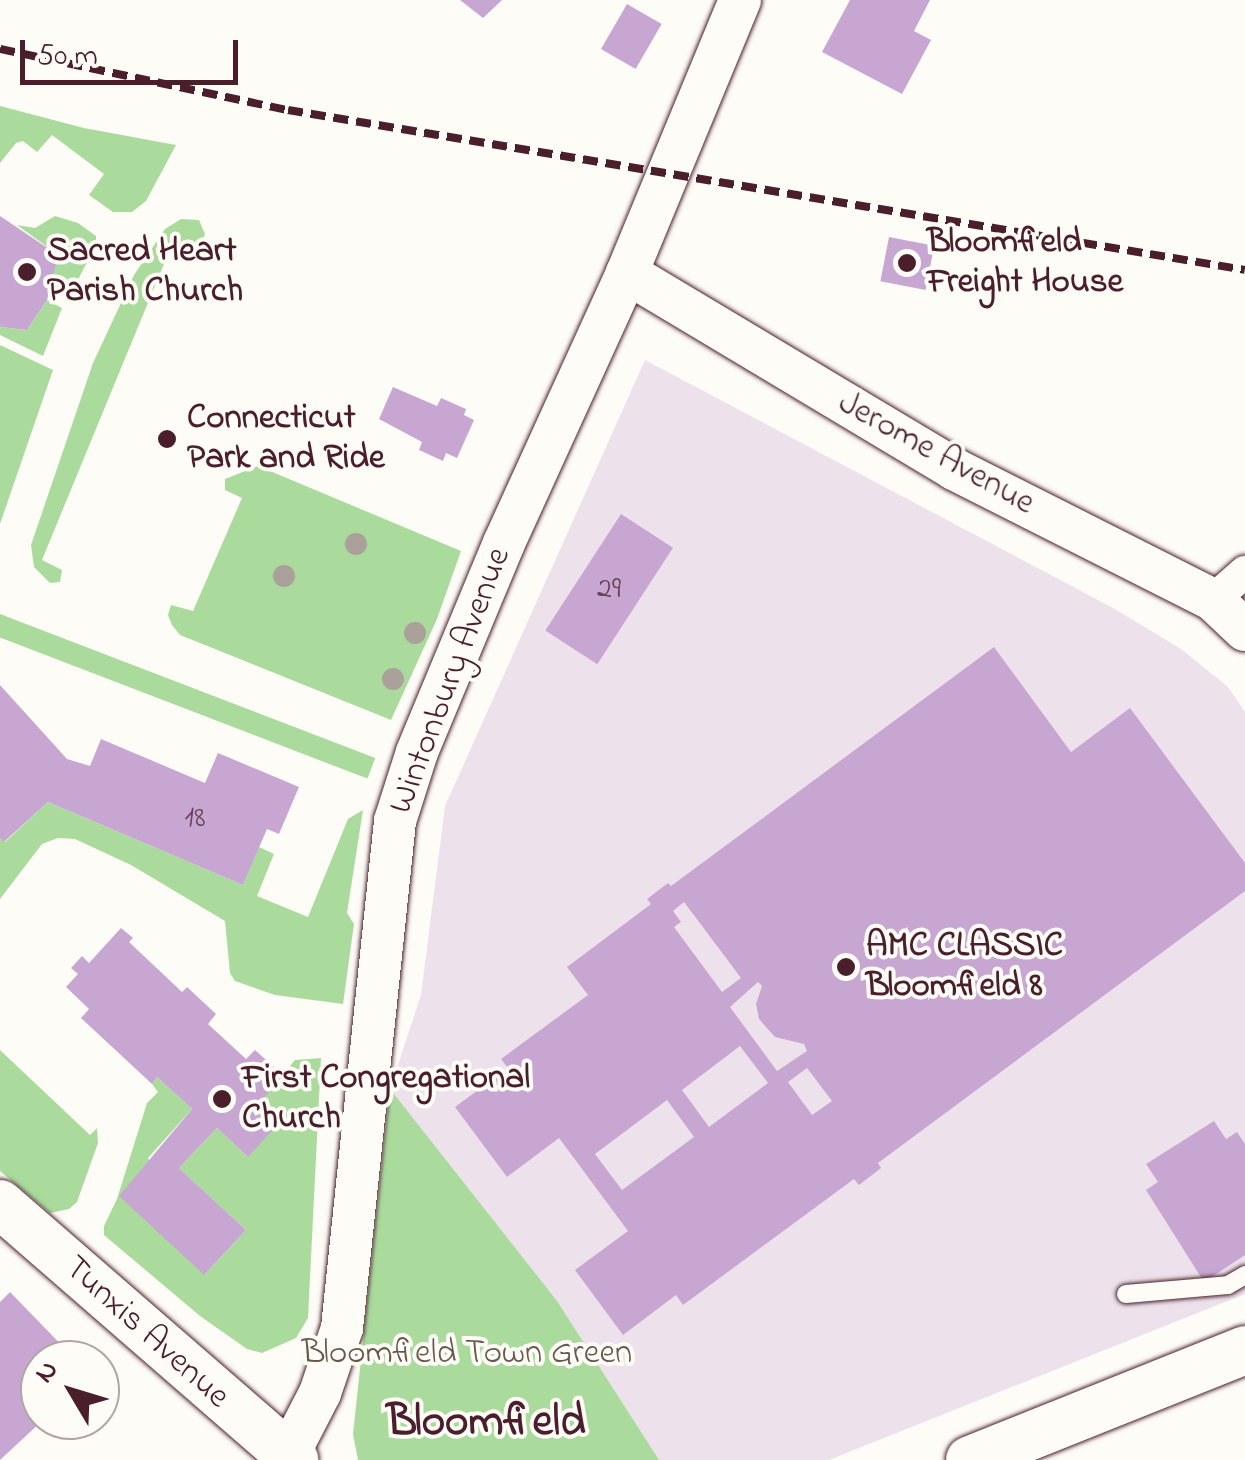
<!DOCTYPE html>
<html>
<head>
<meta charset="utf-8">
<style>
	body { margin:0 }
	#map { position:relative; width:1245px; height:1460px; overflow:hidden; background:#fdfcf7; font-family:"Indie Flower",sans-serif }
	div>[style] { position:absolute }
	.built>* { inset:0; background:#ede2ec }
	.green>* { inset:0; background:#aadb9c; transform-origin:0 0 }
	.building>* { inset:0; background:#c7a7d2; transform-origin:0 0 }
	.roads { filter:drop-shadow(0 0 2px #4a1f2b) drop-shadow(0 0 2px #4a1f2b) }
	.service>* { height:18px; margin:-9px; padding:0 9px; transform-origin:9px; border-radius:9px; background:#fdfcf7 }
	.minor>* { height:32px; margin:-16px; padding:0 16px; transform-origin:16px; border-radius:16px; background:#fdfcf7 }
	.tertiary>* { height:42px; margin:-21px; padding:0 21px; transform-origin:21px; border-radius:21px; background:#fdfcf7 }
	.secondary>* { height:48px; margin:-24px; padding:0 24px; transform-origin:24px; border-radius:24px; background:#fdfcf7 }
	.rail>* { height:8px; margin-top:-4px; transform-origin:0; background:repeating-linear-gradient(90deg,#4a1f2b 0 15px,transparent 0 23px) }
	.trees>* { width:22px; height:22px; margin:-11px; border-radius:50%; background:#aaa19a }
	.dots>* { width:28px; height:28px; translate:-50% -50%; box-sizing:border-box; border:5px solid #fdfcf7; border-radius:50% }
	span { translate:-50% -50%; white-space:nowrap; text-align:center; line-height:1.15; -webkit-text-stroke:8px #fdfcf7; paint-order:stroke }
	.number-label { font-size:30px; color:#694155 }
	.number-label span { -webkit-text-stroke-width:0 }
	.poi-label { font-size:35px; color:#4a1f2b; font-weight:700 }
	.left { translate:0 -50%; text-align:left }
	.street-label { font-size:35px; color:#4a1f2b }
	.park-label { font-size:35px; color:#67574d }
	.district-label { font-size:45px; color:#4a1f2b; font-weight:700 }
	.north { position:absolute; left:20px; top:1340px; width:100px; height:100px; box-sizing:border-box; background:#fdfcf7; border:2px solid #b5a4a5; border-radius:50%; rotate:308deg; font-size:28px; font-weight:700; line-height:40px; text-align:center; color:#4a1f2b }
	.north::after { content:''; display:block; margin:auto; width:35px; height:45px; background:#4a1f2b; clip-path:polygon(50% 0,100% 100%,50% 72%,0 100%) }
	.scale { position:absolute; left:20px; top:40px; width:218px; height:45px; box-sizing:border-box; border:5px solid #4a1f2b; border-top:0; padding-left:12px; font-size:30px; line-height:35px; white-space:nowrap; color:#4a1f2b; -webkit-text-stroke:8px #fdfcf7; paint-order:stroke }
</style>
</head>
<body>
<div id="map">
	<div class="built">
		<i style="clip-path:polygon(645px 360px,1115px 609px,1181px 649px,1228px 687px,1245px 712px,1245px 1294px,829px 1460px,659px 1460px,390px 1089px,421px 995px,445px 806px)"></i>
	</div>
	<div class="green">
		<i style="clip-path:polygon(0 106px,84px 128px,176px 145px,146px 201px,132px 212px,113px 212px,89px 195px,104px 174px,52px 135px,37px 152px,23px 141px,16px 143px,0 163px)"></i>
		<i style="clip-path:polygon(55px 216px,78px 223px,96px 236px,96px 245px,70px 295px,50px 289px,57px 254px,17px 225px,35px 228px)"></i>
		<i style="clip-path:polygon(181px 219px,199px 220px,205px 234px,198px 252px,173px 242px,42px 560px,62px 570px,60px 582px,50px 583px,34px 567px,31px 545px,93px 363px,134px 275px,165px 229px)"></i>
		<i style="clip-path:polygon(47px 300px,62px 308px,43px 356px,0 335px,0 327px,27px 330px)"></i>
		<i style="clip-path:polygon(0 345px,53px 370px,0 524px)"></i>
		<i style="clip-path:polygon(258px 466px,461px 551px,437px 619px,391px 720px,180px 635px,172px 625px,168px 615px,171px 605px,193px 611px,242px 498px,225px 490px,225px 479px)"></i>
		<i style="left:0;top:614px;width:402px;height:22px;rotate:21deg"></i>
		<i style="clip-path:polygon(48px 802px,243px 885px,259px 847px,274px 854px,257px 896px,308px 917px,348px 819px,363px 810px,347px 913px,354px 924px,343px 1004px,275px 995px,235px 981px,230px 973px,225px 921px,131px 865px,75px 839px,58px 838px,42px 844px,0 899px,0 838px,5px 842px)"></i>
		<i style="clip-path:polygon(0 1050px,90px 1135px,97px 1128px,98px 1143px,77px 1202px,69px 1209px,50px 1213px,0 1171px)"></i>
		<i style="clip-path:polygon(321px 1058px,308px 1318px,296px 1338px,262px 1353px,247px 1349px,200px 1316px,104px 1235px,104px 1226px,117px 1199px,147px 1103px,158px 1092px,152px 1084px,157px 1077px,192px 1109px,148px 1158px,205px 1274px,246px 1230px,179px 1168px,217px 1128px,248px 1157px,256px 1106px,295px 1060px)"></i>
		<i style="clip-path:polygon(390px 1089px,557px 1301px,659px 1460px,358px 1460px,353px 1434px)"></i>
	</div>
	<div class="building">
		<i style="clip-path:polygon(460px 0,502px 0,483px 18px)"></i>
		<i style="clip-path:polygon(850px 0,930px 0,914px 31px,931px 40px,902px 94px,822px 52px)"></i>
		<i style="left:627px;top:4px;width:40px;height:52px;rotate:30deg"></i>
		<i style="clip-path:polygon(0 216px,58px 255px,47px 300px,27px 330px,0 327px)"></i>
		<i style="left:889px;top:237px;width:46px;height:45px;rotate:11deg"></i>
		<i style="clip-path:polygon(393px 387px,437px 406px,441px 398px,466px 409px,464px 415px,474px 420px,457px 458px,446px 453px,443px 461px,419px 450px,422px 442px,379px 419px)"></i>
		<i style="left:621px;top:514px;width:62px;height:139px;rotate:33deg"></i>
		<i style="clip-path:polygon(evenodd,994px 647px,1071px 752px,1130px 708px,1245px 863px,1245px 891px,878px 1163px,881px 1168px,859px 1185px,854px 1179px,683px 1305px,676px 1295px,623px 1335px,575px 1270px,628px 1231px,559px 1138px,507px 1177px,455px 1107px,508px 1068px,501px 1059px,588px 995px,567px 967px,651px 904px,647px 899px,668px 883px,671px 886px,994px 647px,684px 902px,741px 978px,722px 992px,674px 927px,681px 922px,673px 911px,684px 902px,994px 647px,758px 982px,762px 986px,756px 1004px,759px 1019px,775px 1037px,804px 1044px,807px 1051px,777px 1071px,730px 1007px,758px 982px,994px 647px,740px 1046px,768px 1083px,709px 1127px,682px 1090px,740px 1046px,994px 647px,807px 1068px,832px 1101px,812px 1115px,788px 1082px,807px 1068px,994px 647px,667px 1100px,694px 1137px,622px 1190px,595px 1154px,667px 1100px)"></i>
		<i style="clip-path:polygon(0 685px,67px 759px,90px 766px,101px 739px,205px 783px,218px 753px,299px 787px,279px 834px,267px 829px,243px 885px,48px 802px,4px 842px,0 838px)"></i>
		<i style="clip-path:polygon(121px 928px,133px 938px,129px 942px,182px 992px,187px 987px,216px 1014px,208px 1024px,246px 1059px,255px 1050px,284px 1076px,256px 1106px,277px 1125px,248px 1157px,217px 1128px,179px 1168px,246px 1230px,204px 1275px,119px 1196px,192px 1109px,157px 1077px,152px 1084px,81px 1018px,89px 1009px,66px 987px,78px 974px,71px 968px,82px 956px,89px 963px)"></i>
		<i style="clip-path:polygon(1214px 1121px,1226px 1139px,1237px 1132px,1245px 1144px,1245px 1255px,1204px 1282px,1146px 1190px,1158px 1182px,1146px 1164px)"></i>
		<i style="clip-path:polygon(10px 1292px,76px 1360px,40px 1360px,43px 1420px,0 1460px,0 1302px)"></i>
	</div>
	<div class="roads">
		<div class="service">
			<i style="left:1126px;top:1294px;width:102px;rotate:-5deg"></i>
			<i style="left:1228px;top:1285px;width:20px;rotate:-30deg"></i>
		</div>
		<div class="minor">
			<i style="left:1213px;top:600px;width:43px;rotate:-41.2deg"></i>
		</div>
		<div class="tertiary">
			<i style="left:627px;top:273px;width:381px;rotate:30.9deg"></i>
			<i style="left:954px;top:469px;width:290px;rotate:26.8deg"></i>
			<i style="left:1213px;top:600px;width:44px;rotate:43.2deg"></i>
			<i style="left:288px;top:1455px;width:70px;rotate:-62.7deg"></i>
			<i style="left:320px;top:1393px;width:69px;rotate:-71.3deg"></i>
			<i style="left:342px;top:1328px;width:510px;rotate:-84.03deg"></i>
			<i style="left:395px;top:821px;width:72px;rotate:-72.3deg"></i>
			<i style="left:417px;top:752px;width:226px;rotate:-67.4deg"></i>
			<i style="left:504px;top:543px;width:297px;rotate:-65.5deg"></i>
			<i style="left:627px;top:273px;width:295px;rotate:-67.5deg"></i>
		</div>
		<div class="secondary">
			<i style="left:0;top:1204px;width:390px;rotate:41deg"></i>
			<i style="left:970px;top:1460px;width:296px;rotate:-21.8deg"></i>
		</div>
	</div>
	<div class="rail">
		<i style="left:0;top:49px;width:294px;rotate:12deg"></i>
		<i style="left:288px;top:110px;width:970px;rotate:9.49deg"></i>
	</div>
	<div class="trees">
		<i style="left:356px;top:544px"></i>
		<i style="left:284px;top:576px"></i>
		<i style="left:415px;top:633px"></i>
		<i style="left:393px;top:679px"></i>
	</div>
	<div class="dots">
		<i style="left:907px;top:263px;background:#4a1f2b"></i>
		<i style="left:27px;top:272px;background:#4a1f2b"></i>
		<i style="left:167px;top:439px;background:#4a1f2b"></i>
		<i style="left:846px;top:967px;background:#4a1f2b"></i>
		<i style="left:222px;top:1099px;background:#4a1f2b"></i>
	</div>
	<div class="number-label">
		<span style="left:609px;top:590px">29</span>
		<span style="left:195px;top:819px">18</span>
	</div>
	<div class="poi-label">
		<span class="left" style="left:927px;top:263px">Bloomfield<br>Freight House</span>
		<span class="left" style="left:47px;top:272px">Sacred Heart<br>Parish Church</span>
		<span class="left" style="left:187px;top:439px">Connecticut<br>Park and Ride</span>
		<span class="left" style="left:866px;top:967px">AMC CLASSIC<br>Bloomfield 8</span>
		<span class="left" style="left:242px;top:1099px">First Congregational<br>Church</span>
	</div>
	<div class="street-label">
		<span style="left:936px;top:454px;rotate:29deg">Jerome Avenue</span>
		<span style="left:451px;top:681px;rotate:-69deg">Wintonbury Avenue</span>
		<span style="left:146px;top:1333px;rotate:42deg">Tunxis Avenue</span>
	</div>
	<div class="park-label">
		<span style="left:467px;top:1354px">Bloomfield Town Green</span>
	</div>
	<div class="district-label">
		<span style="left:486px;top:1424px">Bloomfield</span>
	</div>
	<div class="north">N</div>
	<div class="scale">50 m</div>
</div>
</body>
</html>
